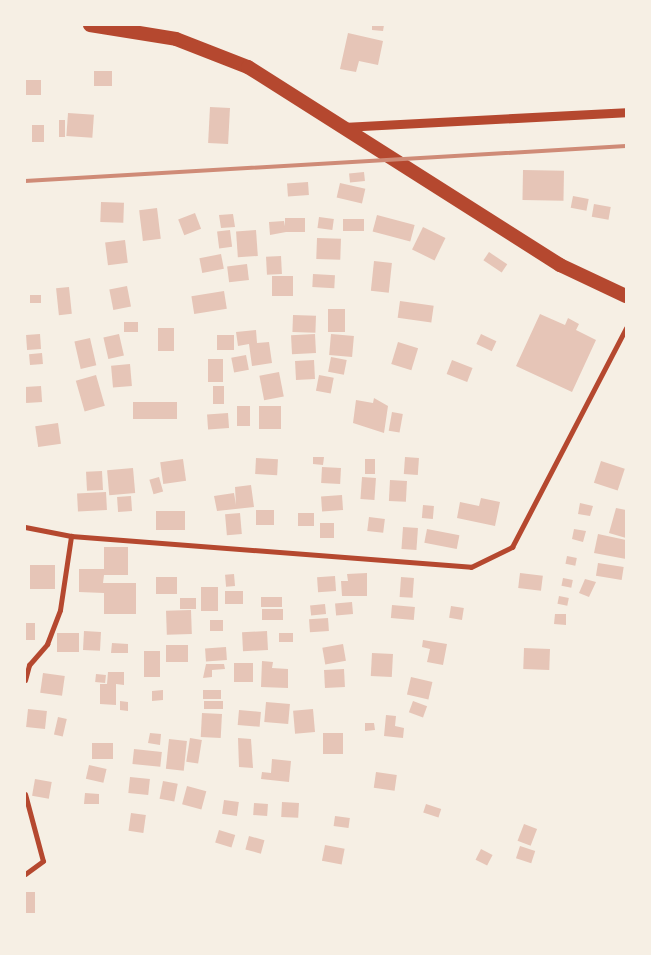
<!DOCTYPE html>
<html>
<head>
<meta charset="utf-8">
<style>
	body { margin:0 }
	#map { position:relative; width:651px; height:955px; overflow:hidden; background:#f6efe4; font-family:"Fira Sans",sans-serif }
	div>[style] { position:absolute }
	.building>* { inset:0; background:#e6c5b7; transform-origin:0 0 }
	.minor>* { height:5px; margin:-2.5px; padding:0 2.5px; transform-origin:2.5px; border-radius:2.5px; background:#b5482f }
	.tertiary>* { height:9px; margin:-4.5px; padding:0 4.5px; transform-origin:4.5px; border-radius:4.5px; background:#b5482f }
	.trunk>* { height:14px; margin:-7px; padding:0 7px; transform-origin:7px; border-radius:7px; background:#b5482f }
	.rail>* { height:4px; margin:-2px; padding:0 2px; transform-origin:2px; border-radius:2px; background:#cf8b77 }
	span { translate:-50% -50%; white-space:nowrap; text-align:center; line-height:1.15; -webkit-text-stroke:4.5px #f6efe4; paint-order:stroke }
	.frame { position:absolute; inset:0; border:26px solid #f6efe4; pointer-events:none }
</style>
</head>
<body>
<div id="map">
	<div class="building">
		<i style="clip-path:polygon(372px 25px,384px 25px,383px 31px,372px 30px)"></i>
		<i style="clip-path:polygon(348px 33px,383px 41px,378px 65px,359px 61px,356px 72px,340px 69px)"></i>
		<i style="left:94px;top:71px;width:18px;height:15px"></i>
		<i style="left:25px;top:80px;width:16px;height:15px"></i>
		<i style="left:210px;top:107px;width:20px;height:36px;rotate:3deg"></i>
		<i style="left:68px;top:113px;width:26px;height:23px;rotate:4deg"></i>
		<i style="left:59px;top:120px;width:6px;height:17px"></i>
		<i style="left:32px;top:125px;width:12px;height:17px"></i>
		<i style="left:523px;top:170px;width:41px;height:30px;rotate:1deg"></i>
		<i style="left:364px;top:172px;width:9px;height:15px;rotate:84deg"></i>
		<i style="left:308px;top:182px;width:13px;height:21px;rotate:86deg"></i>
		<i style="left:340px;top:183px;width:26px;height:15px;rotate:13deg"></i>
		<i style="left:573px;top:196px;width:16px;height:12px;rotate:11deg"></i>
		<i style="left:101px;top:202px;width:23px;height:20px;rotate:2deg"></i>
		<i style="left:594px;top:204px;width:17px;height:13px;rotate:10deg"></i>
		<i style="left:157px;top:208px;width:31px;height:18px;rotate:83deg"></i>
		<i style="left:195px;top:213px;width:17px;height:18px;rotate:69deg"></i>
		<i style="clip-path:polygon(233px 214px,235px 227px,221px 228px,219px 215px)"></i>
		<i style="left:377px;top:215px;width:39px;height:17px;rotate:15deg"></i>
		<i style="left:319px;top:217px;width:15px;height:11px;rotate:8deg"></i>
		<i style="left:305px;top:218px;width:14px;height:20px;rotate:90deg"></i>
		<i style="left:343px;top:219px;width:21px;height:12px"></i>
		<i style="clip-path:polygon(284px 221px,286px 232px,270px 235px,269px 222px)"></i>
		<i style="left:423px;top:227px;width:25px;height:25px;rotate:26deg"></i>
		<i style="left:230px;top:230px;width:17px;height:13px;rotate:83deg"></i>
		<i style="left:256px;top:230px;width:26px;height:20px;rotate:86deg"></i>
		<i style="left:317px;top:238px;width:24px;height:21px;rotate:2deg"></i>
		<i style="left:125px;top:240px;width:23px;height:20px;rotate:83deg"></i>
		<i style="left:489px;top:252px;width:22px;height:10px;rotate:34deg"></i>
		<i style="left:221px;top:254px;width:15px;height:22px;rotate:79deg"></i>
		<i style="left:281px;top:256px;width:18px;height:15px;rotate:87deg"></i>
		<i style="left:374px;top:261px;width:18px;height:30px;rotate:6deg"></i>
		<i style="left:247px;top:264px;width:16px;height:20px;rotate:83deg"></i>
		<i style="left:313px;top:274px;width:22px;height:13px;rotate:3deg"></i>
		<i style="left:272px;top:276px;width:21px;height:20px"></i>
		<i style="left:127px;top:286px;width:21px;height:18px;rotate:79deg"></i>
		<i style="left:69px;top:287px;width:27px;height:13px;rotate:84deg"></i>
		<i style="left:224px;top:291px;width:18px;height:33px;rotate:81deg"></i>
		<i style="left:30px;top:295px;width:11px;height:8px"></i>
		<i style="left:400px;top:301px;width:34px;height:17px;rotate:8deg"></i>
		<i style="left:328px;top:309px;width:17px;height:23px"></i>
		<i style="clip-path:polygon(540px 314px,565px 325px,568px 318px,579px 324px,576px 330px,596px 340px,572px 392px,516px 366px)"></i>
		<i style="left:293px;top:315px;width:23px;height:17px;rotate:2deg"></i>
		<i style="left:124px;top:322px;width:14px;height:10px"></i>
		<i style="left:158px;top:328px;width:16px;height:23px"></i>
		<i style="clip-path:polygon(256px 330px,257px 343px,269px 342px,272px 363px,252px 366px,249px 344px,238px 346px,236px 332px)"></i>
		<i style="left:40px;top:334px;width:15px;height:14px;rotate:86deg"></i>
		<i style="left:119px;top:334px;width:22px;height:16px;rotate:77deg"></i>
		<i style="left:315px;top:334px;width:19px;height:24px;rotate:87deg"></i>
		<i style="left:331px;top:334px;width:23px;height:21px;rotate:5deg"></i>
		<i style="left:481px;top:334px;width:17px;height:11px;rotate:25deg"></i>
		<i style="left:217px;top:335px;width:17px;height:15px"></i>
		<i style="left:90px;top:338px;width:28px;height:16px;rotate:77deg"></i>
		<i style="left:398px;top:342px;width:21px;height:23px;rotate:17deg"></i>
		<i style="left:42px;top:353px;width:11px;height:13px;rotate:85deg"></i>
		<i style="left:246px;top:355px;width:15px;height:15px;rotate:79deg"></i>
		<i style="left:331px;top:357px;width:16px;height:15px;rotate:11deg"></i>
		<i style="left:223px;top:359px;width:23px;height:15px;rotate:90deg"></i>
		<i style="left:314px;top:360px;width:19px;height:19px;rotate:87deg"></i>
		<i style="left:452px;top:360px;width:22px;height:15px;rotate:21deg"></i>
		<i style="left:130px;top:364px;width:22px;height:19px;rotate:85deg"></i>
		<i style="left:279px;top:372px;width:25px;height:20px;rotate:79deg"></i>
		<i style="left:96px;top:375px;width:32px;height:21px;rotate:74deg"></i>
		<i style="left:319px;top:375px;width:15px;height:16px;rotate:11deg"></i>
		<i style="left:41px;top:386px;width:16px;height:16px;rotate:86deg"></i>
		<i style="left:213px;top:386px;width:11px;height:18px"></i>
		<i style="clip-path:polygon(374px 398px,388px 406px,384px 433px,353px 423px,356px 400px,373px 403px)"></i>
		<i style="left:133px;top:402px;width:44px;height:17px"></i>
		<i style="left:237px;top:406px;width:13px;height:20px"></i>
		<i style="left:259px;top:406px;width:22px;height:23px"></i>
		<i style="left:392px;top:412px;width:11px;height:19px;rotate:10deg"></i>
		<i style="left:228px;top:413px;width:15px;height:21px;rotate:86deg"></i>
		<i style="left:58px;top:423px;width:21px;height:23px;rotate:82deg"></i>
		<i style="clip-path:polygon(313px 457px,324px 457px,323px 465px,313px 464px)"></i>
		<i style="left:405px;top:457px;width:14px;height:17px;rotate:4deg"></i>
		<i style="left:256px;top:458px;width:22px;height:16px;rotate:3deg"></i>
		<i style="left:183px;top:459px;width:22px;height:23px;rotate:82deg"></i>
		<i style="left:365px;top:459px;width:10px;height:15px"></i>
		<i style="left:601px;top:461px;width:25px;height:23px;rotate:18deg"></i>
		<i style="left:322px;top:467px;width:19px;height:16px;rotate:3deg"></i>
		<i style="left:133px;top:468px;width:25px;height:26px;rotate:85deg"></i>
		<i style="left:102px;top:471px;width:19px;height:16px;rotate:87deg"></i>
		<i style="left:159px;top:477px;width:15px;height:10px;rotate:74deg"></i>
		<i style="left:362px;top:477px;width:14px;height:22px;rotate:4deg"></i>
		<i style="left:390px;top:480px;width:17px;height:21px;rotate:3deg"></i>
		<i style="clip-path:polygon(251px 485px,254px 507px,217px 511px,214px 496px,234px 493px,236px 505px,235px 487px)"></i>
		<i style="left:106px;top:492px;width:18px;height:29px;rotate:87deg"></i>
		<i style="left:342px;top:495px;width:15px;height:21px;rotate:86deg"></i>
		<i style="left:131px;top:496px;width:15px;height:14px;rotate:86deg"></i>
		<i style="clip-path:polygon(481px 498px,500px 502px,495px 526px,457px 518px,460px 502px,479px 506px)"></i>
		<i style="clip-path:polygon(580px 503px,593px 506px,590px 516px,578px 514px)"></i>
		<i style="left:423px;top:505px;width:11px;height:13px;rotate:5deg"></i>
		<i style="clip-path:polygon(616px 508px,626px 510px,626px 538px,609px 533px)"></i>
		<i style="left:256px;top:510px;width:18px;height:15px"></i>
		<i style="left:185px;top:511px;width:19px;height:29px;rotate:90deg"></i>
		<i style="left:240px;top:513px;width:21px;height:15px;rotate:85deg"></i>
		<i style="left:298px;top:513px;width:16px;height:13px"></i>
		<i style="left:369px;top:517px;width:16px;height:14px;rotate:7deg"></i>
		<i style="left:334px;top:523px;width:15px;height:14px;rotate:90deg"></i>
		<i style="left:403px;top:527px;width:15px;height:22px;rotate:4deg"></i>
		<i style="left:427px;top:529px;width:33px;height:14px;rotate:11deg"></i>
		<i style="clip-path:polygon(574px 529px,586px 531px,583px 542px,572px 539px)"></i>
		<i style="clip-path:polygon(598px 534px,626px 540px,626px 559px,594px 553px)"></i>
		<i style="clip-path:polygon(104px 547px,128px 547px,128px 575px,104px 575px,103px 583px,136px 583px,136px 614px,104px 614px,104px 593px,79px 592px,79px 569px,104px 569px)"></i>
		<i style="left:567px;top:556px;width:10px;height:8px;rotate:11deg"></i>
		<i style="left:598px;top:563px;width:26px;height:13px;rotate:9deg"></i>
		<i style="left:30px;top:565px;width:25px;height:24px"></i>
		<i style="clip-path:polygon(367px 573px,367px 596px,342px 596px,341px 581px,348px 581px,347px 574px)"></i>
		<i style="left:520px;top:573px;width:23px;height:15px;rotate:7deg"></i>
		<i style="left:234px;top:574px;width:12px;height:9px;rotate:85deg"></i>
		<i style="left:335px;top:576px;width:15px;height:18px;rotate:86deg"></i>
		<i style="left:156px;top:577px;width:21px;height:17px"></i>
		<i style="left:401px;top:577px;width:13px;height:20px;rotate:4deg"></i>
		<i style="left:563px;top:578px;width:10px;height:8px;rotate:11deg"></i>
		<i style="clip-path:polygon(585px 579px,596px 582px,589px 597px,579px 593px)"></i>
		<i style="left:201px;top:587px;width:17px;height:24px"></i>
		<i style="left:225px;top:591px;width:18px;height:13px"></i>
		<i style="left:559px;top:596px;width:10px;height:8px;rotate:11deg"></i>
		<i style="left:282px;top:597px;width:10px;height:21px;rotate:90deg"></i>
		<i style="left:180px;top:598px;width:16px;height:11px"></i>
		<i style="left:352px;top:602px;width:12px;height:17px;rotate:85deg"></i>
		<i style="left:325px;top:604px;width:10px;height:15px;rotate:84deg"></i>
		<i style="left:392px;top:605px;width:23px;height:13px;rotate:5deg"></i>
		<i style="left:451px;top:606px;width:13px;height:12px;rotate:9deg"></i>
		<i style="left:262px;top:609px;width:21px;height:11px"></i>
		<i style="left:191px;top:610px;width:24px;height:25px;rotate:88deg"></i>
		<i style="clip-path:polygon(555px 614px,566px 614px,566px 625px,554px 624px)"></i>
		<i style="left:328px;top:618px;width:13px;height:19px;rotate:86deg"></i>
		<i style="left:210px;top:620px;width:13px;height:11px"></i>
		<i style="left:25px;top:623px;width:10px;height:17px"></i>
		<i style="left:84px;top:631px;width:17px;height:19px;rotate:3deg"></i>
		<i style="left:267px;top:631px;width:19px;height:25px;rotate:87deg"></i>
		<i style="left:57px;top:633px;width:22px;height:19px"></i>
		<i style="left:293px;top:633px;width:9px;height:14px;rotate:90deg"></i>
		<i style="clip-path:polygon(423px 640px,447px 644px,443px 665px,427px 662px,430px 649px,422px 647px)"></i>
		<i style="clip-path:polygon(112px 643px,128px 644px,128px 653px,111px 653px)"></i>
		<i style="left:343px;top:644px;width:17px;height:21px;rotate:80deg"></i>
		<i style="left:166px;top:645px;width:22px;height:17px"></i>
		<i style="left:226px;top:647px;width:13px;height:21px;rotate:86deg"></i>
		<i style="left:524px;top:648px;width:26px;height:21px;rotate:2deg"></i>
		<i style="left:144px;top:651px;width:16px;height:26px"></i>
		<i style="left:372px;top:653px;width:21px;height:23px;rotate:3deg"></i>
		<i style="clip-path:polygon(262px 661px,273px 662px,272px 668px,288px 669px,288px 688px,261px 687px)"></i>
		<i style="left:234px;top:663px;width:19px;height:19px"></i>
		<i style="clip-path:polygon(206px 664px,224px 664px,225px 669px,212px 670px,212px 677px,203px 678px)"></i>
		<i style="left:344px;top:669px;width:18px;height:20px;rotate:87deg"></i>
		<i style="clip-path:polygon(108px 672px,124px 672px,124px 685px,116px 684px,116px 705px,100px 704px,100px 684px,107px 684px)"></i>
		<i style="left:43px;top:673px;width:22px;height:20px;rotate:8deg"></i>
		<i style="left:96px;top:674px;width:10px;height:8px;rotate:6deg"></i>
		<i style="left:411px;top:677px;width:22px;height:18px;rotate:13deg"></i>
		<i style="clip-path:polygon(163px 690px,163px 700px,152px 701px,152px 691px)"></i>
		<i style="left:203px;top:690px;width:18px;height:9px"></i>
		<i style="clip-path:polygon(120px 701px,128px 702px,128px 711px,120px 710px)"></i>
		<i style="left:223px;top:701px;width:8px;height:19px;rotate:90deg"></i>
		<i style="left:413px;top:701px;width:15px;height:12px;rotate:20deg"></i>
		<i style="left:266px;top:702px;width:24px;height:20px;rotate:5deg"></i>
		<i style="left:28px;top:709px;width:19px;height:18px;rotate:6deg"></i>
		<i style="left:313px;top:709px;width:23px;height:20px;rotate:85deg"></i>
		<i style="left:239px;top:710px;width:22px;height:15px;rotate:5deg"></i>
		<i style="left:202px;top:713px;width:20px;height:24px;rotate:3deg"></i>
		<i style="clip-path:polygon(386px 715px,396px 716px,395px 726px,404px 728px,403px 738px,384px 736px)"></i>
		<i style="left:58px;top:717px;width:9px;height:18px;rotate:13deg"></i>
		<i style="clip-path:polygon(365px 723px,374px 723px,375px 730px,365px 731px)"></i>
		<i style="clip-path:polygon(150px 733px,161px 734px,160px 745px,148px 743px)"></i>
		<i style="left:323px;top:733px;width:20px;height:21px"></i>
		<i style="left:190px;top:738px;width:12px;height:24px;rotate:9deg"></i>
		<i style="clip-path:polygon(238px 738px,251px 739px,253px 768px,239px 767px)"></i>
		<i style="left:169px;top:739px;width:18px;height:30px;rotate:6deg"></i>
		<i style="left:113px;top:743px;width:16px;height:21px;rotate:90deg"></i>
		<i style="left:134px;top:749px;width:28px;height:15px;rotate:6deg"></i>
		<i style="clip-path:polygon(272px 759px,291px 761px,289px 782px,261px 779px,262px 772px,271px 773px)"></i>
		<i style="left:89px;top:765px;width:18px;height:14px;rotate:13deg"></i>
		<i style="left:376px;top:772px;width:21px;height:16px;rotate:8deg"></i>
		<i style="left:130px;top:777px;width:20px;height:16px;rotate:6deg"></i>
		<i style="left:35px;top:779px;width:17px;height:17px;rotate:10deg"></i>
		<i style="left:163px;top:781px;width:15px;height:18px;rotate:11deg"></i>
		<i style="left:187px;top:786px;width:20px;height:19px;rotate:15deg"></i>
		<i style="clip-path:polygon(85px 793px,99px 794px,99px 804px,84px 804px)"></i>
		<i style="left:224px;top:800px;width:15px;height:14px;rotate:8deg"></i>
		<i style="left:282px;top:802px;width:17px;height:15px;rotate:3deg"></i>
		<i style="left:254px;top:803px;width:14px;height:12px;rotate:4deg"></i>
		<i style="left:426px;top:804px;width:16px;height:9px;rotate:18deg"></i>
		<i style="left:131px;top:813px;width:15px;height:18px;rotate:8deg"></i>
		<i style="left:335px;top:816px;width:15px;height:10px;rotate:8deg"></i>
		<i style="left:524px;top:824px;width:14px;height:18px;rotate:21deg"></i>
		<i style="left:219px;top:830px;width:17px;height:13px;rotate:17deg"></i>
		<i style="left:249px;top:836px;width:16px;height:14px;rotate:15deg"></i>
		<i style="left:325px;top:845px;width:20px;height:16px;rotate:11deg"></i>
		<i style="left:520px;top:846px;width:16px;height:13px;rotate:18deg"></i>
		<i style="left:481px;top:849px;width:13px;height:12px;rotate:27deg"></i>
		<i style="left:25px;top:892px;width:10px;height:21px"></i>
	</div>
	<div class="minor">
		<i style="left:25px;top:527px;width:47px;rotate:11.1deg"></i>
		<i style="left:71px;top:536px;width:401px;rotate:4.4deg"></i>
		<i style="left:471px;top:567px;width:46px;rotate:-26deg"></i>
		<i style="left:512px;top:547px;width:247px;rotate:-62.5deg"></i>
		<i style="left:25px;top:680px;width:16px;rotate:-75deg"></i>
		<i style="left:29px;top:665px;width:28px;rotate:-49deg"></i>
		<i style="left:47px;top:644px;width:36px;rotate:-69deg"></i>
		<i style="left:60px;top:610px;width:75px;rotate:-81.5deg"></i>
		<i style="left:25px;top:794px;width:69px;rotate:75deg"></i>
		<i style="left:43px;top:861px;width:22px;rotate:144deg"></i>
	</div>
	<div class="tertiary">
		<i style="left:343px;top:127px;width:283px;rotate:-3deg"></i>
	</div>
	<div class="trunk">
		<i style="left:90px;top:25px;width:87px;rotate:9.2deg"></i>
		<i style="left:176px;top:39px;width:77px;rotate:21.3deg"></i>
		<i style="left:248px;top:67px;width:370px;rotate:32.4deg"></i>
		<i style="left:560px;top:265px;width:73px;rotate:25.2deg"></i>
	</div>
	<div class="rail">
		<i style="left:25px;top:181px;width:602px;rotate:-3.33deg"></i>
	</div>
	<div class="frame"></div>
</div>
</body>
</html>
